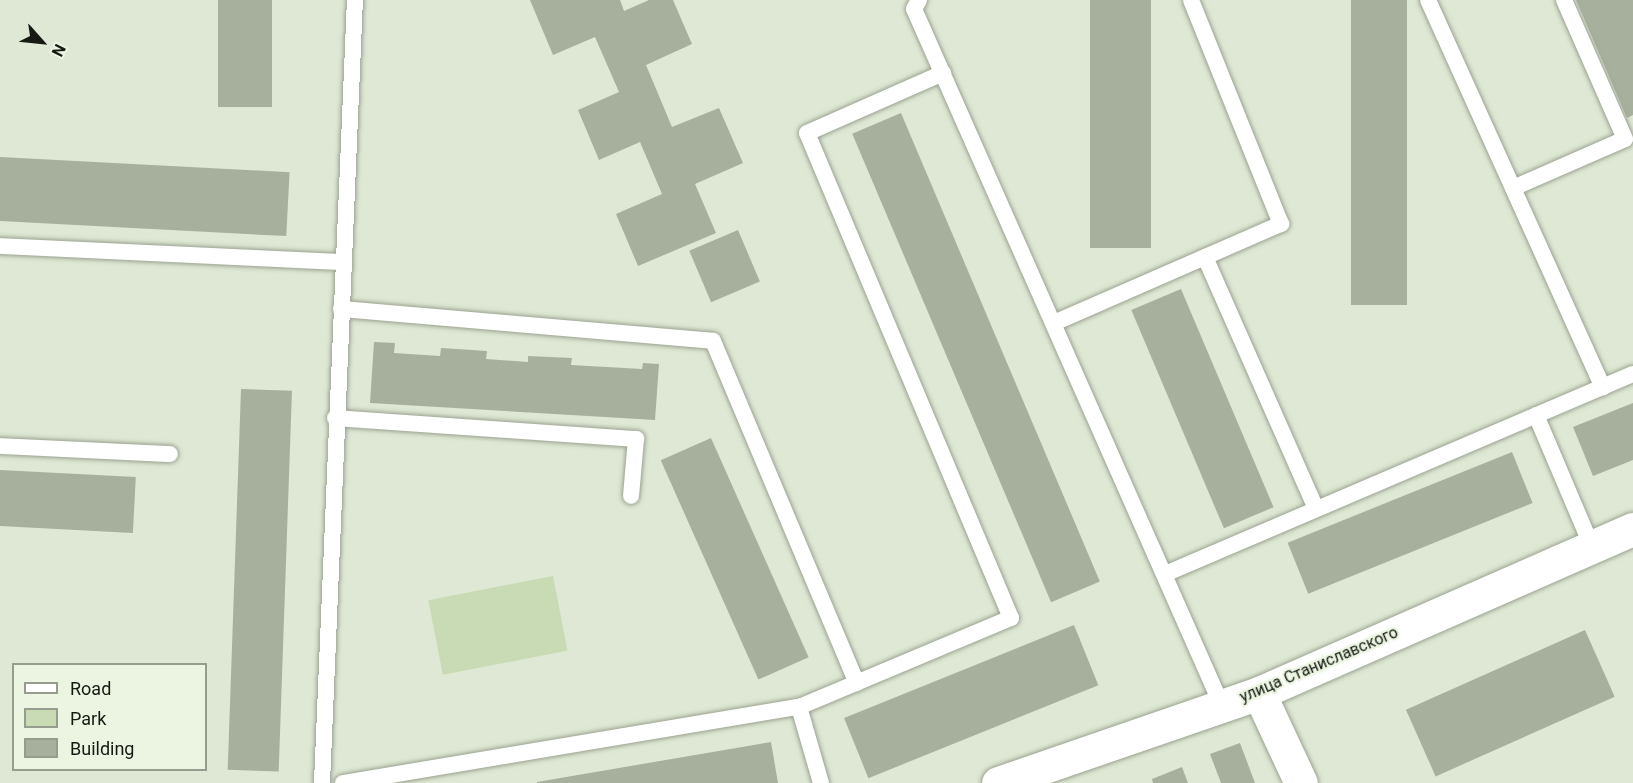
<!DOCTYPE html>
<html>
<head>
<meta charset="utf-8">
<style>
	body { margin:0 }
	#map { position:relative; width:1633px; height:783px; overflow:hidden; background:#dee8d4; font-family:Roboto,sans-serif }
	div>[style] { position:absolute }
	.green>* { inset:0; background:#c8dbb4; transform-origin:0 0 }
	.building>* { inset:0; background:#a7b09d; transform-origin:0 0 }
	.roads { filter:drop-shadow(0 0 2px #9aa390) drop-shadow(0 0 2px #9aa390) }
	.lane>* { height:16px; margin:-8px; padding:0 8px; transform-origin:8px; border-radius:8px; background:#fff }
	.street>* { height:33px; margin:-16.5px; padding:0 16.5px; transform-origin:16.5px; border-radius:16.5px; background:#fff }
	.secondary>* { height:33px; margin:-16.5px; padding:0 16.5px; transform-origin:16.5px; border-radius:16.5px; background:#fff }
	span { translate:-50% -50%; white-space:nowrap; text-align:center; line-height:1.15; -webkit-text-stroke:4.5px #ebf5e1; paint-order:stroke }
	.street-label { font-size:16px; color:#161a13 }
	.legend { position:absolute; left:12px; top:663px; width:195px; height:108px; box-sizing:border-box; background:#ebf5e1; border:2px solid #969d8f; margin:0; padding:8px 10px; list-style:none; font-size:18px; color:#161a13 }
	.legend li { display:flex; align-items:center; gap:12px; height:30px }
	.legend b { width:30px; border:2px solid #969d8f }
	.north { position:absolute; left:12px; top:12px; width:60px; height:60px; -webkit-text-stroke:4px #ebf5e1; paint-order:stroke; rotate:117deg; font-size:16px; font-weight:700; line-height:24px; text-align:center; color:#161a13 }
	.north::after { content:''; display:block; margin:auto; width:21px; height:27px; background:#161a13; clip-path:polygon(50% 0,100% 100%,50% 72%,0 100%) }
</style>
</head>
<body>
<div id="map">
	<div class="green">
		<i style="left:553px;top:576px;width:76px;height:127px;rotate:79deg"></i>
	</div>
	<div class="building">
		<i style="left:218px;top:0;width:54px;height:107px"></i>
		<i style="clip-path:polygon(530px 0,620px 0,624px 11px,649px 0,673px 0,692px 44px,646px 65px,672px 127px,719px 108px,743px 163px,695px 184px,716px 233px,638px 266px,616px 214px,662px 194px,640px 142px,599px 160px,578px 110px,619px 92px,595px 37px,553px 55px)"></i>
		<i style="left:1090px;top:0;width:61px;height:248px"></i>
		<i style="left:1351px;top:0;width:56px;height:305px"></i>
		<i style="clip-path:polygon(1576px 0,1633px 0,1633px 115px,1627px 118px)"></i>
		<i style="left:901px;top:113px;width:509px;height:53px;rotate:67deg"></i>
		<i style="left:0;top:157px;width:290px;height:64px;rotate:3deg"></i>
		<i style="left:738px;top:230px;width:56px;height:53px;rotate:67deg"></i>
		<i style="left:1181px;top:289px;width:237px;height:54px;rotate:67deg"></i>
		<i style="clip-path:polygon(374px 342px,395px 343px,394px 353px,440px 356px,441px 348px,487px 351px,486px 359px,528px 362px,528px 356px,572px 358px,571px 365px,642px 369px,643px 363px,659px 364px,655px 420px,370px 403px)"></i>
		<i style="left:241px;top:389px;width:51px;height:381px;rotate:2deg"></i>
		<i style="clip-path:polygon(1633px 403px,1633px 460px,1593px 476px,1573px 427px)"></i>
		<i style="left:711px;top:438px;width:240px;height:55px;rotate:66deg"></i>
		<i style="left:1512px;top:452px;width:55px;height:242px;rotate:68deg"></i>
		<i style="left:0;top:470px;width:136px;height:56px;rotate:3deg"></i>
		<i style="left:1074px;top:625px;width:65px;height:248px;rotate:68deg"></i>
		<i style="left:1585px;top:630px;width:73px;height:196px;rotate:66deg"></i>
		<i style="clip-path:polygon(771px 742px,778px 783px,537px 783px,537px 782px)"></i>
		<i style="clip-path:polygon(1240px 743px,1255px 783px,1221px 783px,1210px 754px)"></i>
		<i style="clip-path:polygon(1182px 767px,1188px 783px,1153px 783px,1152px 779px)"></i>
	</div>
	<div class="roads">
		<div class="lane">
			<i style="left:919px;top:0;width:10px;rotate:119deg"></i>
			<i style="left:914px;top:9px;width:762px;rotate:66.16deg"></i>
			<i style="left:1428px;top:0;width:425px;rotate:65.7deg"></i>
			<i style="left:1513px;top:188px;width:122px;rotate:-23.6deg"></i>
			<i style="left:1625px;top:139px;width:152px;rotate:-113.7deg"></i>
			<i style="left:0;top:246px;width:343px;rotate:2.7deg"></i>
			<i style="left:1205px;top:257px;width:275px;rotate:66.2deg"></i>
			<i style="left:341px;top:309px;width:373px;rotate:4.9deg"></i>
			<i style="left:713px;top:341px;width:371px;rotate:67.2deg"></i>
			<i style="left:1054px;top:323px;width:248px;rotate:-23.6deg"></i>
			<i style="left:1281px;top:224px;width:241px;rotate:-111.9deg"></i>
			<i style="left:1536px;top:415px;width:143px;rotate:67deg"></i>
			<i style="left:335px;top:418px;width:302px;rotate:4deg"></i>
			<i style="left:636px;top:439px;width:57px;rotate:95deg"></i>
			<i style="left:0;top:446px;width:170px;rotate:2.7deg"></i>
			<i style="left:1165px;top:574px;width:509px;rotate:-23.14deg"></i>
			<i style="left:799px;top:707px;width:79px;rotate:73.9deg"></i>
			<i style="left:322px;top:783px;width:784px;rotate:-87.59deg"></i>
			<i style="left:343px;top:783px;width:462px;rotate:-9.5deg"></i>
			<i style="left:799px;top:707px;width:230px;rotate:-22.8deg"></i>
			<i style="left:1011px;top:618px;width:526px;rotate:-112.81deg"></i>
			<i style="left:807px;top:133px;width:149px;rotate:-23.8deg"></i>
		</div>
		<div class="street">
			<i style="left:1259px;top:693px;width:99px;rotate:65deg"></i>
		</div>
		<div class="secondary">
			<i style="left:998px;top:783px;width:276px;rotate:-19deg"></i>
			<i style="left:1259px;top:693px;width:408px;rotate:-23.7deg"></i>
		</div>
	</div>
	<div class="street-label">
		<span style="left:1319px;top:665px;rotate:-23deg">улица Станиславского</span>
	</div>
	<ul class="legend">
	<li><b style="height:8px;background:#fff"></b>Road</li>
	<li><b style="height:16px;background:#c8dbb4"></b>Park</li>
	<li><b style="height:16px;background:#a7b09d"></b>Building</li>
	</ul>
	<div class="north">N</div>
</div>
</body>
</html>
